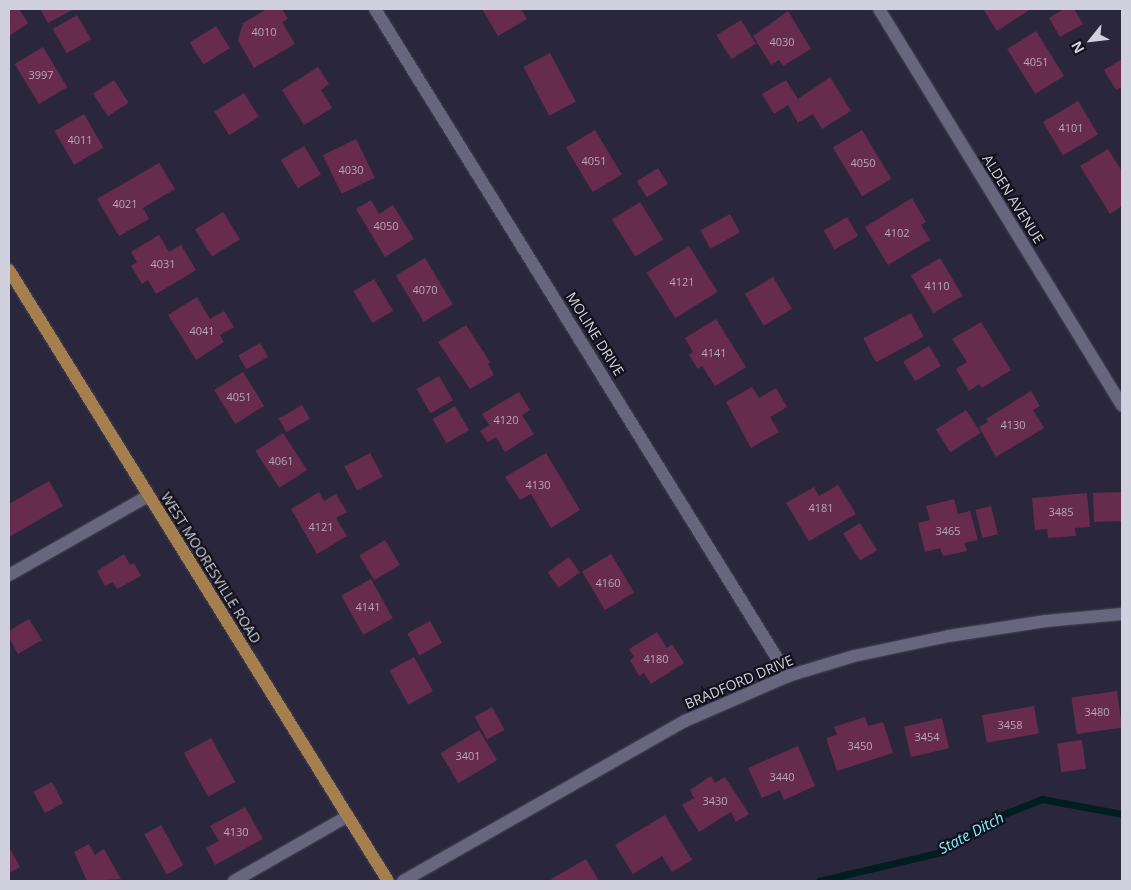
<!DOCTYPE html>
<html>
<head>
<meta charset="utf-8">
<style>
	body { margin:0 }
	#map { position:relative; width:1131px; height:890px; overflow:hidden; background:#2a273c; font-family:"Open Sans",sans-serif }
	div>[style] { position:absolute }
	.stream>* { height:7px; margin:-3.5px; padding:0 3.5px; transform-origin:3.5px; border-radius:3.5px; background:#001e22 }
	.building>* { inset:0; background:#672b4d; transform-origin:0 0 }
	.roads { filter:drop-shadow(0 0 1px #484557) drop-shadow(0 0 1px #484557) }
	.minor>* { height:12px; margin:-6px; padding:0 6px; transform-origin:6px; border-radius:6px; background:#68657e }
	.major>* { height:12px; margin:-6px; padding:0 6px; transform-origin:6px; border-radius:6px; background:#a5804e }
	span { translate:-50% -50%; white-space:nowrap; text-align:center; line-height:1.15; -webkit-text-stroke:4.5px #12111b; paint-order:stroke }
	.number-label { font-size:11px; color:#b6a7ba }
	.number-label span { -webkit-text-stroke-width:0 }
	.street-label { font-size:14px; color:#d1d0de }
	.water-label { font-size:15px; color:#82edfc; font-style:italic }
	.frame { position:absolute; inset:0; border:10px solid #d1d0de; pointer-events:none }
	.north { position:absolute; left:1066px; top:15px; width:50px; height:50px; -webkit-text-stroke:4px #12111b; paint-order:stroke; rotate:241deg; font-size:14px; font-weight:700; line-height:20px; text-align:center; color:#d1d0de }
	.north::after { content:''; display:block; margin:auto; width:18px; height:22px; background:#d1d0de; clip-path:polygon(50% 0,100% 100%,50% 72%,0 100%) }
</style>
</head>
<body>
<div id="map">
	<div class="stream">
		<i style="left:819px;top:881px;width:121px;rotate:-13.3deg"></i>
		<i style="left:937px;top:853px;width:72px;rotate:-30.8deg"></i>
		<i style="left:999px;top:816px;width:46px;rotate:-21.6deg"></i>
		<i style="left:1042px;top:799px;width:81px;rotate:10.6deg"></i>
	</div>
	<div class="building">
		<i style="clip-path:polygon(9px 9px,19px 9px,28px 23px,9px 36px)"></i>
		<i style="clip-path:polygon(40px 9px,74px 9px,48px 23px)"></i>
		<i style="clip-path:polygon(267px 9px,282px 9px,288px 19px,282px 22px,295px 44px,254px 68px,238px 40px,243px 23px)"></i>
		<i style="clip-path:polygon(482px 9px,521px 9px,527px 19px,498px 36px)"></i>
		<i style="clip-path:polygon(983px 9px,1031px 9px,997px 31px)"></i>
		<i style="clip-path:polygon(1064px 9px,1074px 9px,1083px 24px,1060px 37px,1049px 18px)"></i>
		<i style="clip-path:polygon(788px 11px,811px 49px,783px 66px,779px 60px,771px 65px,753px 36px)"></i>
		<i style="left:77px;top:15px;width:28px;height:28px;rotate:60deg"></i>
		<i style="left:741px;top:20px;width:28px;height:29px;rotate:58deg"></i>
		<i style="left:216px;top:26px;width:26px;height:31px;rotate:58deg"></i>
		<i style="left:1036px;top:31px;width:53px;height:34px;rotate:58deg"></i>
		<i style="left:43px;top:47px;width:47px;height:33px;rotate:59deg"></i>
		<i style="left:550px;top:53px;width:55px;height:30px;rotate:62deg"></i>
		<i style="clip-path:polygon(1122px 59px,1122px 87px,1116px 90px,1104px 70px)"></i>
		<i style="clip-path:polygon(318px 67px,329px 84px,321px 90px,332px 108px,304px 125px,282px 90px)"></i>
		<i style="clip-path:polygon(830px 77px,851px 111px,822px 129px,813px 114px,798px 123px,788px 105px,774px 114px,762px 94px,786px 80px,798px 99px)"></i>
		<i style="left:114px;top:80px;width:27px;height:25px;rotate:57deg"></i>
		<i style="left:244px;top:93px;width:28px;height:35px;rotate:58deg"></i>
		<i style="left:1078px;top:101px;width:39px;height:41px;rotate:59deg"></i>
		<i style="left:84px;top:114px;width:39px;height:34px;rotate:60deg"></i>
		<i style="left:595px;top:130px;width:52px;height:34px;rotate:59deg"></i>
		<i style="left:862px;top:130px;width:57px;height:34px;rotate:59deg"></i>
		<i style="left:356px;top:139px;width:43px;height:37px;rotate:64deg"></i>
		<i style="left:304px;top:146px;width:33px;height:27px;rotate:59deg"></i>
		<i style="clip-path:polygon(1108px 149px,1122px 171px,1122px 206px,1110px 214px,1080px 166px)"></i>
		<i style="clip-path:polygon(159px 163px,175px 189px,143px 208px,149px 219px,119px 236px,97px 199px)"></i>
		<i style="left:658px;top:168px;width:19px;height:25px;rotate:58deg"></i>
		<i style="clip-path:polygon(912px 198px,926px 222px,921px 225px,930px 240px,888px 265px,865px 227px)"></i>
		<i style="clip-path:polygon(371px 200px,379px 214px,393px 205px,414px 239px,385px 257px,356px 209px)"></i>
		<i style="left:640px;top:202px;width:44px;height:33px;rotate:58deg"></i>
		<i style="left:223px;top:212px;width:32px;height:33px;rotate:58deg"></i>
		<i style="left:730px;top:214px;width:21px;height:34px;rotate:61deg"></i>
		<i style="left:847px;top:217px;width:22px;height:27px;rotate:60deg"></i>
		<i style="clip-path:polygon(159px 235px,169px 252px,181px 245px,196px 270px,156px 294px,148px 280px,142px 284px,131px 266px,137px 262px,131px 252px)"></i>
		<i style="left:689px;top:246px;width:54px;height:50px;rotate:58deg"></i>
		<i style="left:425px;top:258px;width:54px;height:34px;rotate:59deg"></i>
		<i style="left:940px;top:258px;width:44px;height:34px;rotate:59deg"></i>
		<i style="left:773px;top:277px;width:37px;height:33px;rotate:59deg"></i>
		<i style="left:374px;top:279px;width:37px;height:24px;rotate:59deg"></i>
		<i style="clip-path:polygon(197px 297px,210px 319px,224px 311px,234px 327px,220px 335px,224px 342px,196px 360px,168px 315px)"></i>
		<i style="left:911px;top:313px;width:27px;height:54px;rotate:62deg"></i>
		<i style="clip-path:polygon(716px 319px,746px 367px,715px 386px,702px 366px,698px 369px,689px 355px,693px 352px,685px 338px)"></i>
		<i style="clip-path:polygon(981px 322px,1011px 370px,982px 388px,979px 384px,969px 391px,956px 369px,967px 362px,952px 339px)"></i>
		<i style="clip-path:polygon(466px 325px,490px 362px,488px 364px,494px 375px,470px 389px,438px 342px)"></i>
		<i style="left:260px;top:343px;width:16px;height:25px;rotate:60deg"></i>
		<i style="left:929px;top:346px;width:23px;height:30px;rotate:59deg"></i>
		<i style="left:243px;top:372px;width:40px;height:34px;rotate:58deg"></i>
		<i style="left:439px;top:376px;width:28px;height:26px;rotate:60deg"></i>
		<i style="clip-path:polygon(752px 387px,759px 398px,776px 388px,787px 407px,770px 417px,779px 432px,751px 448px,726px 402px)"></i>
		<i style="clip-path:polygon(1031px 391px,1040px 406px,1033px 410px,1044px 428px,996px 457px,979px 427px,988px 422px,986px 419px)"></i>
		<i style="clip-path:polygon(519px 392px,530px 410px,522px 415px,534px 434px,505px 452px,496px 437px,488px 442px,480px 431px,489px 425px,482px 414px)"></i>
		<i style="left:302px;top:405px;width:16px;height:27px;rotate:60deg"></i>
		<i style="left:455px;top:406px;width:28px;height:26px;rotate:60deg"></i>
		<i style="left:966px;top:410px;width:27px;height:36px;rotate:57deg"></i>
		<i style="left:283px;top:433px;width:44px;height:33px;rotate:57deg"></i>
		<i style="left:370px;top:453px;width:27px;height:29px;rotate:62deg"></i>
		<i style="clip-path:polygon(546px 453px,580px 510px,551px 528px,531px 494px,520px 500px,505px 477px)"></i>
		<i style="clip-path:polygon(49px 481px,63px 506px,9px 537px,9px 504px)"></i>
		<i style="clip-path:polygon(838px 485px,856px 514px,809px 541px,786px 503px,814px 487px,819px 496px)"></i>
		<i style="clip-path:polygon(319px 492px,324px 501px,336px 494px,347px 512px,336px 518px,347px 536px,317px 554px,291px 509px)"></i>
		<i style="left:1121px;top:492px;width:29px;height:28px;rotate:88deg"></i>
		<i style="clip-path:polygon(1087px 493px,1090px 527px,1075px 528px,1076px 536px,1048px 538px,1047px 529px,1035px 530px,1032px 498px)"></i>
		<i style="clip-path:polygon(954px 499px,958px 514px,970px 511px,978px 540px,964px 543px,967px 551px,943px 556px,940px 548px,925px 552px,918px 523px,930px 520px,926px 506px)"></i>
		<i style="left:991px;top:506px;width:29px;height:16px;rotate:76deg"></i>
		<i style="left:860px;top:523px;width:32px;height:20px;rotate:58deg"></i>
		<i style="left:385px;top:540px;width:29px;height:30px;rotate:59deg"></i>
		<i style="clip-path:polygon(124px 554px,130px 565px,134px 563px,141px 576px,117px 589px,113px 582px,105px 586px,97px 571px)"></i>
		<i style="left:611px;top:554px;width:45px;height:34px;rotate:59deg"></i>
		<i style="left:569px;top:557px;width:19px;height:26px;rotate:55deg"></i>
		<i style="left:371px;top:579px;width:45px;height:34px;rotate:61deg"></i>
		<i style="clip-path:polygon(29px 619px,42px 640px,18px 654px,9px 638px,9px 631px)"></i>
		<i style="left:430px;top:621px;width:25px;height:26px;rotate:61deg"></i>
		<i style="clip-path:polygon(657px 632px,667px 648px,672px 644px,684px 663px,651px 684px,644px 673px,639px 676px,630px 660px,634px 657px,629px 649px)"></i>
		<i style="left:414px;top:657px;width:39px;height:28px;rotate:61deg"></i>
		<i style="left:1117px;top:691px;width:37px;height:46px;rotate:82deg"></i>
		<i style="left:1034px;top:706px;width:28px;height:53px;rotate:80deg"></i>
		<i style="left:492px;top:707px;width:26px;height:20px;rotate:61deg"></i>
		<i style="clip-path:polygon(865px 717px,868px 726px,883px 722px,893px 753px,837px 771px,826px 738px,837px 735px,834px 727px)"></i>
		<i style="left:942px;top:718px;width:31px;height:39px;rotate:77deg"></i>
		<i style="left:479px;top:730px;width:35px;height:45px;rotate:59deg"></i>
		<i style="left:211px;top:738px;width:50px;height:31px;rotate:61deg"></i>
		<i style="left:1082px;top:740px;width:29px;height:25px;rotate:82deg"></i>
		<i style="clip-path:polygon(798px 746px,815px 786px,784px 800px,780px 790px,762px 798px,748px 768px)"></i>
		<i style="clip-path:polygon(711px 776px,715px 783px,725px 777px,749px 814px,736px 822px,731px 812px,699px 832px,682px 805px,694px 798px,690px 790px)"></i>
		<i style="left:52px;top:782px;width:24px;height:21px;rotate:62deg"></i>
		<i style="clip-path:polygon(245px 807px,263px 839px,215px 865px,206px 848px,219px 841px,210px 826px)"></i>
		<i style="clip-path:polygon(665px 815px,692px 860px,672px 872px,662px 856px,633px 874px,615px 845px)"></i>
		<i style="left:161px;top:825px;width:46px;height:19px;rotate:61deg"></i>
		<i style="clip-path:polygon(89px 844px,95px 855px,104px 849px,121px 879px,87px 881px,74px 852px)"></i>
		<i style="clip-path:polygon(9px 847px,20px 867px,9px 873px)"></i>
		<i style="clip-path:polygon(586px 859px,599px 881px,553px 881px,551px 879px)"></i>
	</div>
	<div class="roads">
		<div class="minor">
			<i style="left:375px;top:9px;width:785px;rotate:58.23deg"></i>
			<i style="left:879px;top:9px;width:465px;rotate:58.5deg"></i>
			<i style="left:9px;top:575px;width:160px;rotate:-29.6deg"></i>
			<i style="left:234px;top:881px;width:131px;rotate:-29.7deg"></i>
			<i style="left:403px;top:881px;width:324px;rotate:-29.6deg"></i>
			<i style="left:685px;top:721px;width:112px;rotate:-23.6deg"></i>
			<i style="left:788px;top:676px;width:69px;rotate:-16.9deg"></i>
			<i style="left:854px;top:656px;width:97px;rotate:-11.9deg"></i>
			<i style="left:949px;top:636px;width:98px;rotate:-8.8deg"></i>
			<i style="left:1046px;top:621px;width:76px;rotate:-5.3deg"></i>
		</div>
		<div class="major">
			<i style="left:9px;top:270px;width:719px;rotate:58.19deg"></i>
		</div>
	</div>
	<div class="number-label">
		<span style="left:264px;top:32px">4010</span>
		<span style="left:782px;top:42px">4030</span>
		<span style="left:1036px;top:62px">4051</span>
		<span style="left:41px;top:75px">3997</span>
		<span style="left:1071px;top:128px">4101</span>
		<span style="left:80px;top:140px">4011</span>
		<span style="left:594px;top:161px">4051</span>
		<span style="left:863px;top:163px">4050</span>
		<span style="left:351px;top:170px">4030</span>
		<span style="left:125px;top:204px">4021</span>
		<span style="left:386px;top:226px">4050</span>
		<span style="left:897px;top:233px">4102</span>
		<span style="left:163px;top:264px">4031</span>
		<span style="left:682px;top:282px">4121</span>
		<span style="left:937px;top:286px">4110</span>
		<span style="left:425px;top:290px">4070</span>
		<span style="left:202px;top:331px">4041</span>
		<span style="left:714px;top:353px">4141</span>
		<span style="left:239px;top:397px">4051</span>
		<span style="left:506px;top:420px">4120</span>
		<span style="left:1013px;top:425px">4130</span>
		<span style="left:281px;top:461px">4061</span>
		<span style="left:538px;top:485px">4130</span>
		<span style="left:821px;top:508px">4181</span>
		<span style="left:1061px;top:512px">3485</span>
		<span style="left:321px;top:527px">4121</span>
		<span style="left:948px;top:531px">3465</span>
		<span style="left:608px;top:583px">4160</span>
		<span style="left:368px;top:607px">4141</span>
		<span style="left:656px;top:659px">4180</span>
		<span style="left:1097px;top:712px">3480</span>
		<span style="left:1010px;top:725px">3458</span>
		<span style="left:927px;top:737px">3454</span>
		<span style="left:860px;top:746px">3450</span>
		<span style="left:468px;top:756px">3401</span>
		<span style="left:782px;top:777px">3440</span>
		<span style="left:715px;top:801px">3430</span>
		<span style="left:236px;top:832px">4130</span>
	</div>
	<div class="street-label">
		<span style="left:1013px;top:199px;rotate:58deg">ALDEN AVENUE</span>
		<span style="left:595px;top:334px;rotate:58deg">MOLINE DRIVE</span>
		<span style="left:211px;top:568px;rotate:58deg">WEST MOORESVILLE ROAD</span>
		<span style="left:739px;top:682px;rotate:-23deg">BRADFORD DRIVE</span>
	</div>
	<div class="water-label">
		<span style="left:971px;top:833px;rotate:-28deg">State Ditch</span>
	</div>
	<div class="frame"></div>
	<div class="north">N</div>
</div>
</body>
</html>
